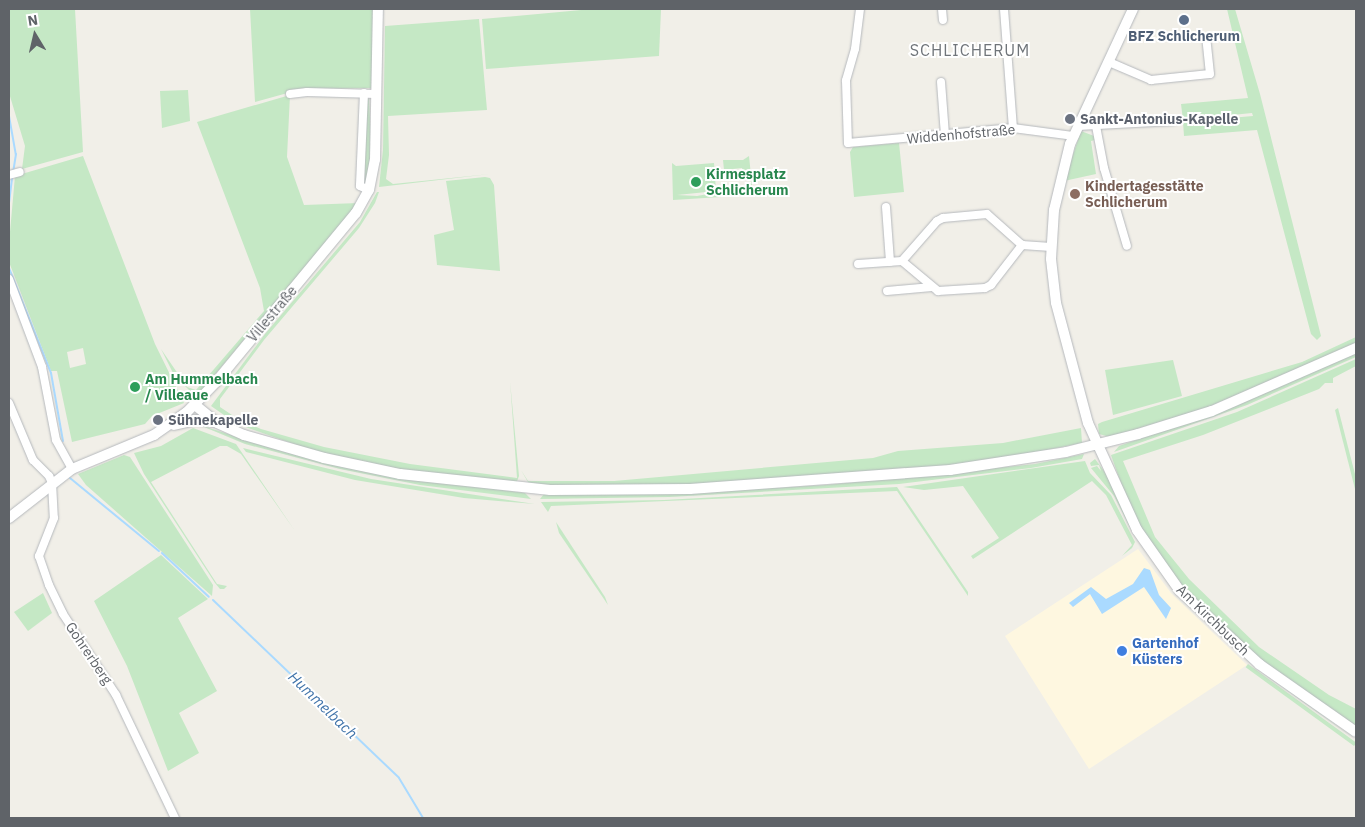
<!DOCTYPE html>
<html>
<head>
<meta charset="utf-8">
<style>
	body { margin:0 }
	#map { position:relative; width:1365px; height:827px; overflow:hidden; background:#f1efe8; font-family:"IBM Plex Sans",sans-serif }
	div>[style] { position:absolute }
	.commercial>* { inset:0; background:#fef7e0 }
	.green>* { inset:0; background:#c5e8c5; transform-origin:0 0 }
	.water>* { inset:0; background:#aadaff }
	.stream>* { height:2px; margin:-1px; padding:0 1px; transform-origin:1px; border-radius:1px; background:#aadaff }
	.roads { filter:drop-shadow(0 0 1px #b5b8bc) drop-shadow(0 0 1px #b5b8bc) }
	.street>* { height:8px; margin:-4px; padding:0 4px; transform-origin:4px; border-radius:4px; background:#fff }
	.secondary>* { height:10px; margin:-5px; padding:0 5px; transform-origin:5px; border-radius:5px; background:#fff }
	.dots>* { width:14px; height:14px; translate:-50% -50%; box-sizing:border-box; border:2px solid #fff; border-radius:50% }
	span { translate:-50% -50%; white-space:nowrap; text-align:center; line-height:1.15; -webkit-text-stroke:4px #fff; paint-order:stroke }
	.service-label { font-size:14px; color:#4e5e75; font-weight:700 }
	.worship-label { font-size:14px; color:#5b616d; font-weight:700 }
	.left { translate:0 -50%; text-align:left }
	.street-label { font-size:14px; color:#5f6368 }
	.leisure-label { font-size:14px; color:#27864d; font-weight:700 }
	.education-label { font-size:14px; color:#785e54; font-weight:700 }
	.shop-label { font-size:14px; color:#366cbe; font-weight:700 }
	.water-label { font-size:15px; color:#4174aa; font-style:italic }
	.quarter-label { font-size:16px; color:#70757a; letter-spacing:1px }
	.frame { position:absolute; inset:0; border:10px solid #5f6368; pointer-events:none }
	.north { position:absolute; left:10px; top:10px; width:50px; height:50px; -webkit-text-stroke:4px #fff; paint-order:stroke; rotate:351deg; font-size:14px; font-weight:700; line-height:20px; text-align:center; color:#5f6368 }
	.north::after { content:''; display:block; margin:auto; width:18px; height:22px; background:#5f6368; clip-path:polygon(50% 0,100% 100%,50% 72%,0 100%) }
</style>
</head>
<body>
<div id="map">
	<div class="commercial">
		<i style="clip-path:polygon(1138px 549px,1171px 593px,1247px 665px,1089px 769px,1005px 636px)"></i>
	</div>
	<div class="green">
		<i style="clip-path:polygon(9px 9px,75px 9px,83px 152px,22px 169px,25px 146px,9px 93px)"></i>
		<i style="clip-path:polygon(250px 9px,375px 9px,373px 88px,302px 89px,255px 102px)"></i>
		<i style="clip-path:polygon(592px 9px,661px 9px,659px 56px,486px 69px,482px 19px)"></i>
		<i style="clip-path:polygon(1227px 9px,1235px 9px,1260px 94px,1321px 336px,1317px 340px,1311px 334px,1257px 130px,1184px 136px,1183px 122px,1253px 116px,1252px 113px,1183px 120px,1181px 104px,1248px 98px)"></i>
		<i style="clip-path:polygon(479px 19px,487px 110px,388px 116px,389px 155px,386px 179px,393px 184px,490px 174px,379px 187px,383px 150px,385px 26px)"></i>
		<i style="clip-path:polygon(188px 90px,190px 121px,162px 128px,160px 91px)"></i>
		<i style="clip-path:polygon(290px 95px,287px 157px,304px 205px,359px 203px,201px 391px,193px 394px,174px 375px,161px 349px,187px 387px,196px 390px,264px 311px,260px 288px,197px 122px)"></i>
		<i style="clip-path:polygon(369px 99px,372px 154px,367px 186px,363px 183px,366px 100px)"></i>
		<i style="clip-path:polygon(1081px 131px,1094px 136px,1095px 140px,1091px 141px,1096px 174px,1064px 181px)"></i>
		<i style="clip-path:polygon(899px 143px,904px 192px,854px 197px,850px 152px,853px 147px)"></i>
		<i style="clip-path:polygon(evenodd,83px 156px,155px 344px,184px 403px,152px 416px,145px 424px,72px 442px,57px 371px,51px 371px,9px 262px,9px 243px,15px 176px,83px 156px,83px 348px,86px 364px,70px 368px,67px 352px,83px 348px)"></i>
		<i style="clip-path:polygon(749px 156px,753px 195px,673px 200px,672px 163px,676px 166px,714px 163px,716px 191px,677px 195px,697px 196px,746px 187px,745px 184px,751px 183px,750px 174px,744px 175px,742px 168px,724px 170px,723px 160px,743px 160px)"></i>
		<i style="clip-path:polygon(485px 177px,490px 178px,494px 185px,500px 271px,437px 265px,434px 235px,454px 230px,446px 181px)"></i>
		<i style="clip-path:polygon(377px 192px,379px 192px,375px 203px,359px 228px,264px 340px,220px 399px,220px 407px,238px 419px,261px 429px,324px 447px,410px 464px,517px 478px,510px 381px,519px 476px,516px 484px,404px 470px,311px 450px,237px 424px,211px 406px,265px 334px,360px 222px)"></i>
		<i style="clip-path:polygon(1356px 337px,1356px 343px,1206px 408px,1110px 437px,1099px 434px,1098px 424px,1102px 422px,1302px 362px)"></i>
		<i style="clip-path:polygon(1356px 352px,1356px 357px,1247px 405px,1114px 452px,1119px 446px,1232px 407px)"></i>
		<i style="clip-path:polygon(1356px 359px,1356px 366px,1333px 378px,1333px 383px,1325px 383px,1319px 389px,1203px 435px,1123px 461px,1155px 537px,1189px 579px,1259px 647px,1329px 695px,1356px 709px,1356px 726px,1260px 660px,1193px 599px,1150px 546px,1129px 506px,1111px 455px,1237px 412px)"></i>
		<i style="clip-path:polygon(1173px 360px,1182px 396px,1113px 415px,1105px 370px)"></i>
		<i style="clip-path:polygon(1338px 408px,1356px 478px,1356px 493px,1335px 410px)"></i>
		<i style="clip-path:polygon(197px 424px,262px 445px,384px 475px,525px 493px,531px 499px,420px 485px,340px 469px,245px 444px)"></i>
		<i style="clip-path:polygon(193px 428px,236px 444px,295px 531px,241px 454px,227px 446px,220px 446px,151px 482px,217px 584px,227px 586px,224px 589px,220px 589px,215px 583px,144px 474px,134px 453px,161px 446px)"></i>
		<i style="clip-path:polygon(1081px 428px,1082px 443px,1006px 458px,915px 469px,703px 484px,586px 487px,529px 484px,521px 470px,528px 481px,614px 481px,873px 458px,898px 451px,1003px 443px)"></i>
		<i style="clip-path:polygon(243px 448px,371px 479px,535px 504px,464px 498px,355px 480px,246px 452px)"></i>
		<i style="clip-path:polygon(1084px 454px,1082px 459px,1031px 468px,899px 484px,669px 497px,540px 499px,544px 494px,680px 493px,826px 485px,1035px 464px)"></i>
		<i style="clip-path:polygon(124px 455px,130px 457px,213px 585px,212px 596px,86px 485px,78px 474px)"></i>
		<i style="clip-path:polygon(1095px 459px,1107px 475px,1136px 539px,1114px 496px,1091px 468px,1097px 466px,1101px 471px,1099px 465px,1091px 466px,1090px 463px)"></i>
		<i style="clip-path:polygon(1085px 461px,1090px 473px,1111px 495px,1135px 542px,1132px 548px,1122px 556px,1132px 545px,1106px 495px,1092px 481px,973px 559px,971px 556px,999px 538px,963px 486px,924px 490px,903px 487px)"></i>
		<i style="clip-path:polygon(897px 487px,968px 592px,968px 596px,897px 491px,551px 506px,548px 512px,541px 502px,664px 500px)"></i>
		<i style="clip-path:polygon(556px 522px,605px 597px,608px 605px,559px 533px)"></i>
		<i style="clip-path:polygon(161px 555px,208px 599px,178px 618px,217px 691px,179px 713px,199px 753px,168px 771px,127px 666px,94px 601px)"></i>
		<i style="clip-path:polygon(43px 593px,52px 613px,28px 631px,14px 612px)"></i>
		<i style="clip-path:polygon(1200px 616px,1265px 673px,1356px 740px,1255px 667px)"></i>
		<i style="left:1248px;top:664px;width:134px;height:4px;rotate:36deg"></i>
	</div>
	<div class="water">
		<i style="clip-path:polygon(1144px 568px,1150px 570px,1159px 595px,1171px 608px,1166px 619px,1144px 587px,1102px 614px,1090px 594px,1073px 607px,1069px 603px,1091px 587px,1106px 599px,1133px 584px)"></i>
	</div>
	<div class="stream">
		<i style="left:9px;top:116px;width:39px;rotate:80deg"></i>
		<i style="left:16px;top:154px;width:18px;rotate:99deg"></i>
		<i style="left:9px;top:203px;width:25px;rotate:-83deg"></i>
		<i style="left:9px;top:268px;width:113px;rotate:68.2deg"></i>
		<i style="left:51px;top:373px;width:69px;rotate:80deg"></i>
		<i style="left:70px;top:478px;width:115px;rotate:39.4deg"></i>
		<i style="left:162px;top:553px;width:64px;rotate:43.1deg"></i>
		<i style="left:213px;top:600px;width:257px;rotate:43.7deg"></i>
		<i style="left:399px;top:778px;width:47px;rotate:59deg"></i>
	</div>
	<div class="roads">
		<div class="street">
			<i style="left:860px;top:9px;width:40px;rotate:97.1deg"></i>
			<i style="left:855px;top:49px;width:33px;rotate:106deg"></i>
			<i style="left:846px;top:81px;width:62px;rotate:88.2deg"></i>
			<i style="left:848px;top:143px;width:166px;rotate:-5.2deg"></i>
			<i style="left:1013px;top:128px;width:62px;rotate:7.5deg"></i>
			<i style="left:942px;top:9px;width:11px;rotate:85deg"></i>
			<i style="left:1004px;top:9px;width:119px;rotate:85.7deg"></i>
			<i style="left:1109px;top:62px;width:46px;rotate:23.2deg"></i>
			<i style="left:1151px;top:80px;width:59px;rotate:-5.8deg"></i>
			<i style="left:1210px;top:74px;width:31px;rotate:-96deg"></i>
			<i style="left:941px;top:82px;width:53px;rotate:85.7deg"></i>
			<i style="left:364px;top:93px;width:93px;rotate:92.5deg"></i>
			<i style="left:360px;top:186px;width:10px;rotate:24deg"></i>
			<i style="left:290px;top:94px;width:17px;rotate:-7deg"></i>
			<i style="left:307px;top:92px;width:69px;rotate:1.7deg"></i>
			<i style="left:1078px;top:126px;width:96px;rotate:-3deg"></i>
			<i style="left:1096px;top:126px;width:43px;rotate:79.2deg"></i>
			<i style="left:1104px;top:168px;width:81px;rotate:73.6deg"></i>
			<i style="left:9px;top:175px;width:11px;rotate:-15deg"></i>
			<i style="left:886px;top:207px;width:55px;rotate:85.8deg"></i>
			<i style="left:902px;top:261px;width:47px;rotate:39.8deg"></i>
			<i style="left:938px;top:291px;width:47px;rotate:-3.7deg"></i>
			<i style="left:985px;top:288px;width:7px;rotate:-27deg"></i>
			<i style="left:991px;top:285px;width:51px;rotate:-52.2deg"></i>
			<i style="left:858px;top:264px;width:44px;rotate:-3.9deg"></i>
			<i style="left:902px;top:261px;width:53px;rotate:-48.8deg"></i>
			<i style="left:937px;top:221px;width:7px;rotate:-27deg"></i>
			<i style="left:943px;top:218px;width:44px;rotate:-5.2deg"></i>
			<i style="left:987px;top:214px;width:47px;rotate:41.5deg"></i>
			<i style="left:1022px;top:245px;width:29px;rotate:4deg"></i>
			<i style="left:9px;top:279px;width:94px;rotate:69.4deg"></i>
			<i style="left:42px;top:367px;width:74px;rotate:79.1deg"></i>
			<i style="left:56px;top:440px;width:33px;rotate:61deg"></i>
			<i style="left:887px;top:291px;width:45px;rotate:-5.1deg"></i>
			<i style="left:9px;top:403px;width:62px;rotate:67.2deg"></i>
			<i style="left:33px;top:460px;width:23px;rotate:45deg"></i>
			<i style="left:49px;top:476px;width:8px;rotate:67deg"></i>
			<i style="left:52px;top:483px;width:35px;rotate:87deg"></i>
			<i style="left:54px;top:518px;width:41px;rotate:111.5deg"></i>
			<i style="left:39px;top:556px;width:31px;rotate:71deg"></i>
			<i style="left:49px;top:585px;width:32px;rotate:64deg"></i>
			<i style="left:63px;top:614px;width:97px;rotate:56.8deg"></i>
			<i style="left:116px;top:695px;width:136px;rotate:64.4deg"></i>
		</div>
		<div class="secondary">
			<i style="left:1133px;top:9px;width:149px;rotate:115deg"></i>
			<i style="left:1070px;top:144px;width:68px;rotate:103.6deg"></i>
			<i style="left:1054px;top:210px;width:49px;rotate:93.5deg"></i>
			<i style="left:1051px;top:259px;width:44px;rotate:83.5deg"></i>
			<i style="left:1056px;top:303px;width:124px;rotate:75.1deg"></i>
			<i style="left:1088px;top:423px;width:118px;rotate:65.4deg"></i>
			<i style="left:1137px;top:530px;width:75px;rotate:54.8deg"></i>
			<i style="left:1180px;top:591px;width:108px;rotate:42.7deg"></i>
			<i style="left:1259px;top:664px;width:118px;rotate:35deg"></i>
			<i style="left:195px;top:405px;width:28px;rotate:39deg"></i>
			<i style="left:217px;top:423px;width:30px;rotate:24deg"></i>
			<i style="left:244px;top:435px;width:83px;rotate:16deg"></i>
			<i style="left:324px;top:458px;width:78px;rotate:11.9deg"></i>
			<i style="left:400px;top:474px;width:151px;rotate:6.1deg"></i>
			<i style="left:550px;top:490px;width:140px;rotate:-0.4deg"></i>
			<i style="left:690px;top:489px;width:261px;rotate:-4.2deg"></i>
			<i style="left:950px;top:470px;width:117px;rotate:-8.8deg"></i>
			<i style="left:1066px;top:452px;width:74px;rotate:-14deg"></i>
			<i style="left:1138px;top:434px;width:77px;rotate:-17.3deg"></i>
			<i style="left:1212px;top:411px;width:157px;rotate:-23.6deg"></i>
			<i style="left:174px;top:425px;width:22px;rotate:-13deg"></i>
			<i style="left:195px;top:420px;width:18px;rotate:6deg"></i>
			<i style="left:9px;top:518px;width:80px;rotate:-37.9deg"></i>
			<i style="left:72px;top:469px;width:89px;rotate:-22.5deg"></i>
			<i style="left:154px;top:435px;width:39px;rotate:-35deg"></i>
			<i style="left:186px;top:413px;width:43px;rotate:-45.9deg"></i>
			<i style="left:216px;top:382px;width:219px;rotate:-50.4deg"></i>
			<i style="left:356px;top:213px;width:26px;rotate:-61deg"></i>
			<i style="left:369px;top:190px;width:31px;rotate:-79deg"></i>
			<i style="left:375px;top:160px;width:151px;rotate:-88.9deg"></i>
		</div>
	</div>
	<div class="dots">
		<i style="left:1184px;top:20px;background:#5c6f8a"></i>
		<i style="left:1070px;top:119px;background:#6b7280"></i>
		<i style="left:696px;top:182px;background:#2e9e5b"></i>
		<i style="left:1075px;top:194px;background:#8d6e63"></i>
		<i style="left:135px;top:387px;background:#2e9e5b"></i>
		<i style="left:158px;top:420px;background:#6b7280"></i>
		<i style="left:1122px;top:651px;background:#3f7fe0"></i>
	</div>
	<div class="service-label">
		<span style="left:1184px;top:36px">BFZ Schlicherum</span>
	</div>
	<div class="worship-label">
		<span class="left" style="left:1080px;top:119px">Sankt-Antonius-Kapelle</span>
		<span class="left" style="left:168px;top:420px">Sühnekapelle</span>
	</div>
	<div class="street-label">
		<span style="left:961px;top:134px;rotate:-5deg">Widdenhofstraße</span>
		<span style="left:272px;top:314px;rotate:-50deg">Villestraße</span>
		<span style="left:1213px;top:620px;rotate:44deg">Am Kirchbusch</span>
		<span style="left:89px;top:653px;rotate:56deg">Gohrerberg</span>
	</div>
	<div class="leisure-label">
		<span class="left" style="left:706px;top:182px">Kirmesplatz<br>Schlicherum</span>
		<span class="left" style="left:145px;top:387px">Am Hummelbach<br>/ Villeaue</span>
	</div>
	<div class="education-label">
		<span class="left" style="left:1085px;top:194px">Kindertagesstätte<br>Schlicherum</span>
	</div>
	<div class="shop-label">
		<span class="left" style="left:1132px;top:651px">Gartenhof<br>Küsters</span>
	</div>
	<div class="water-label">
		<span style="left:323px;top:705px;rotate:44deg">Hummelbach</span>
	</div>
	<div class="quarter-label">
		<span style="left:970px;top:50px">SCHLICHERUM</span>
	</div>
	<div class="frame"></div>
	<div class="north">N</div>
</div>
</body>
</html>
